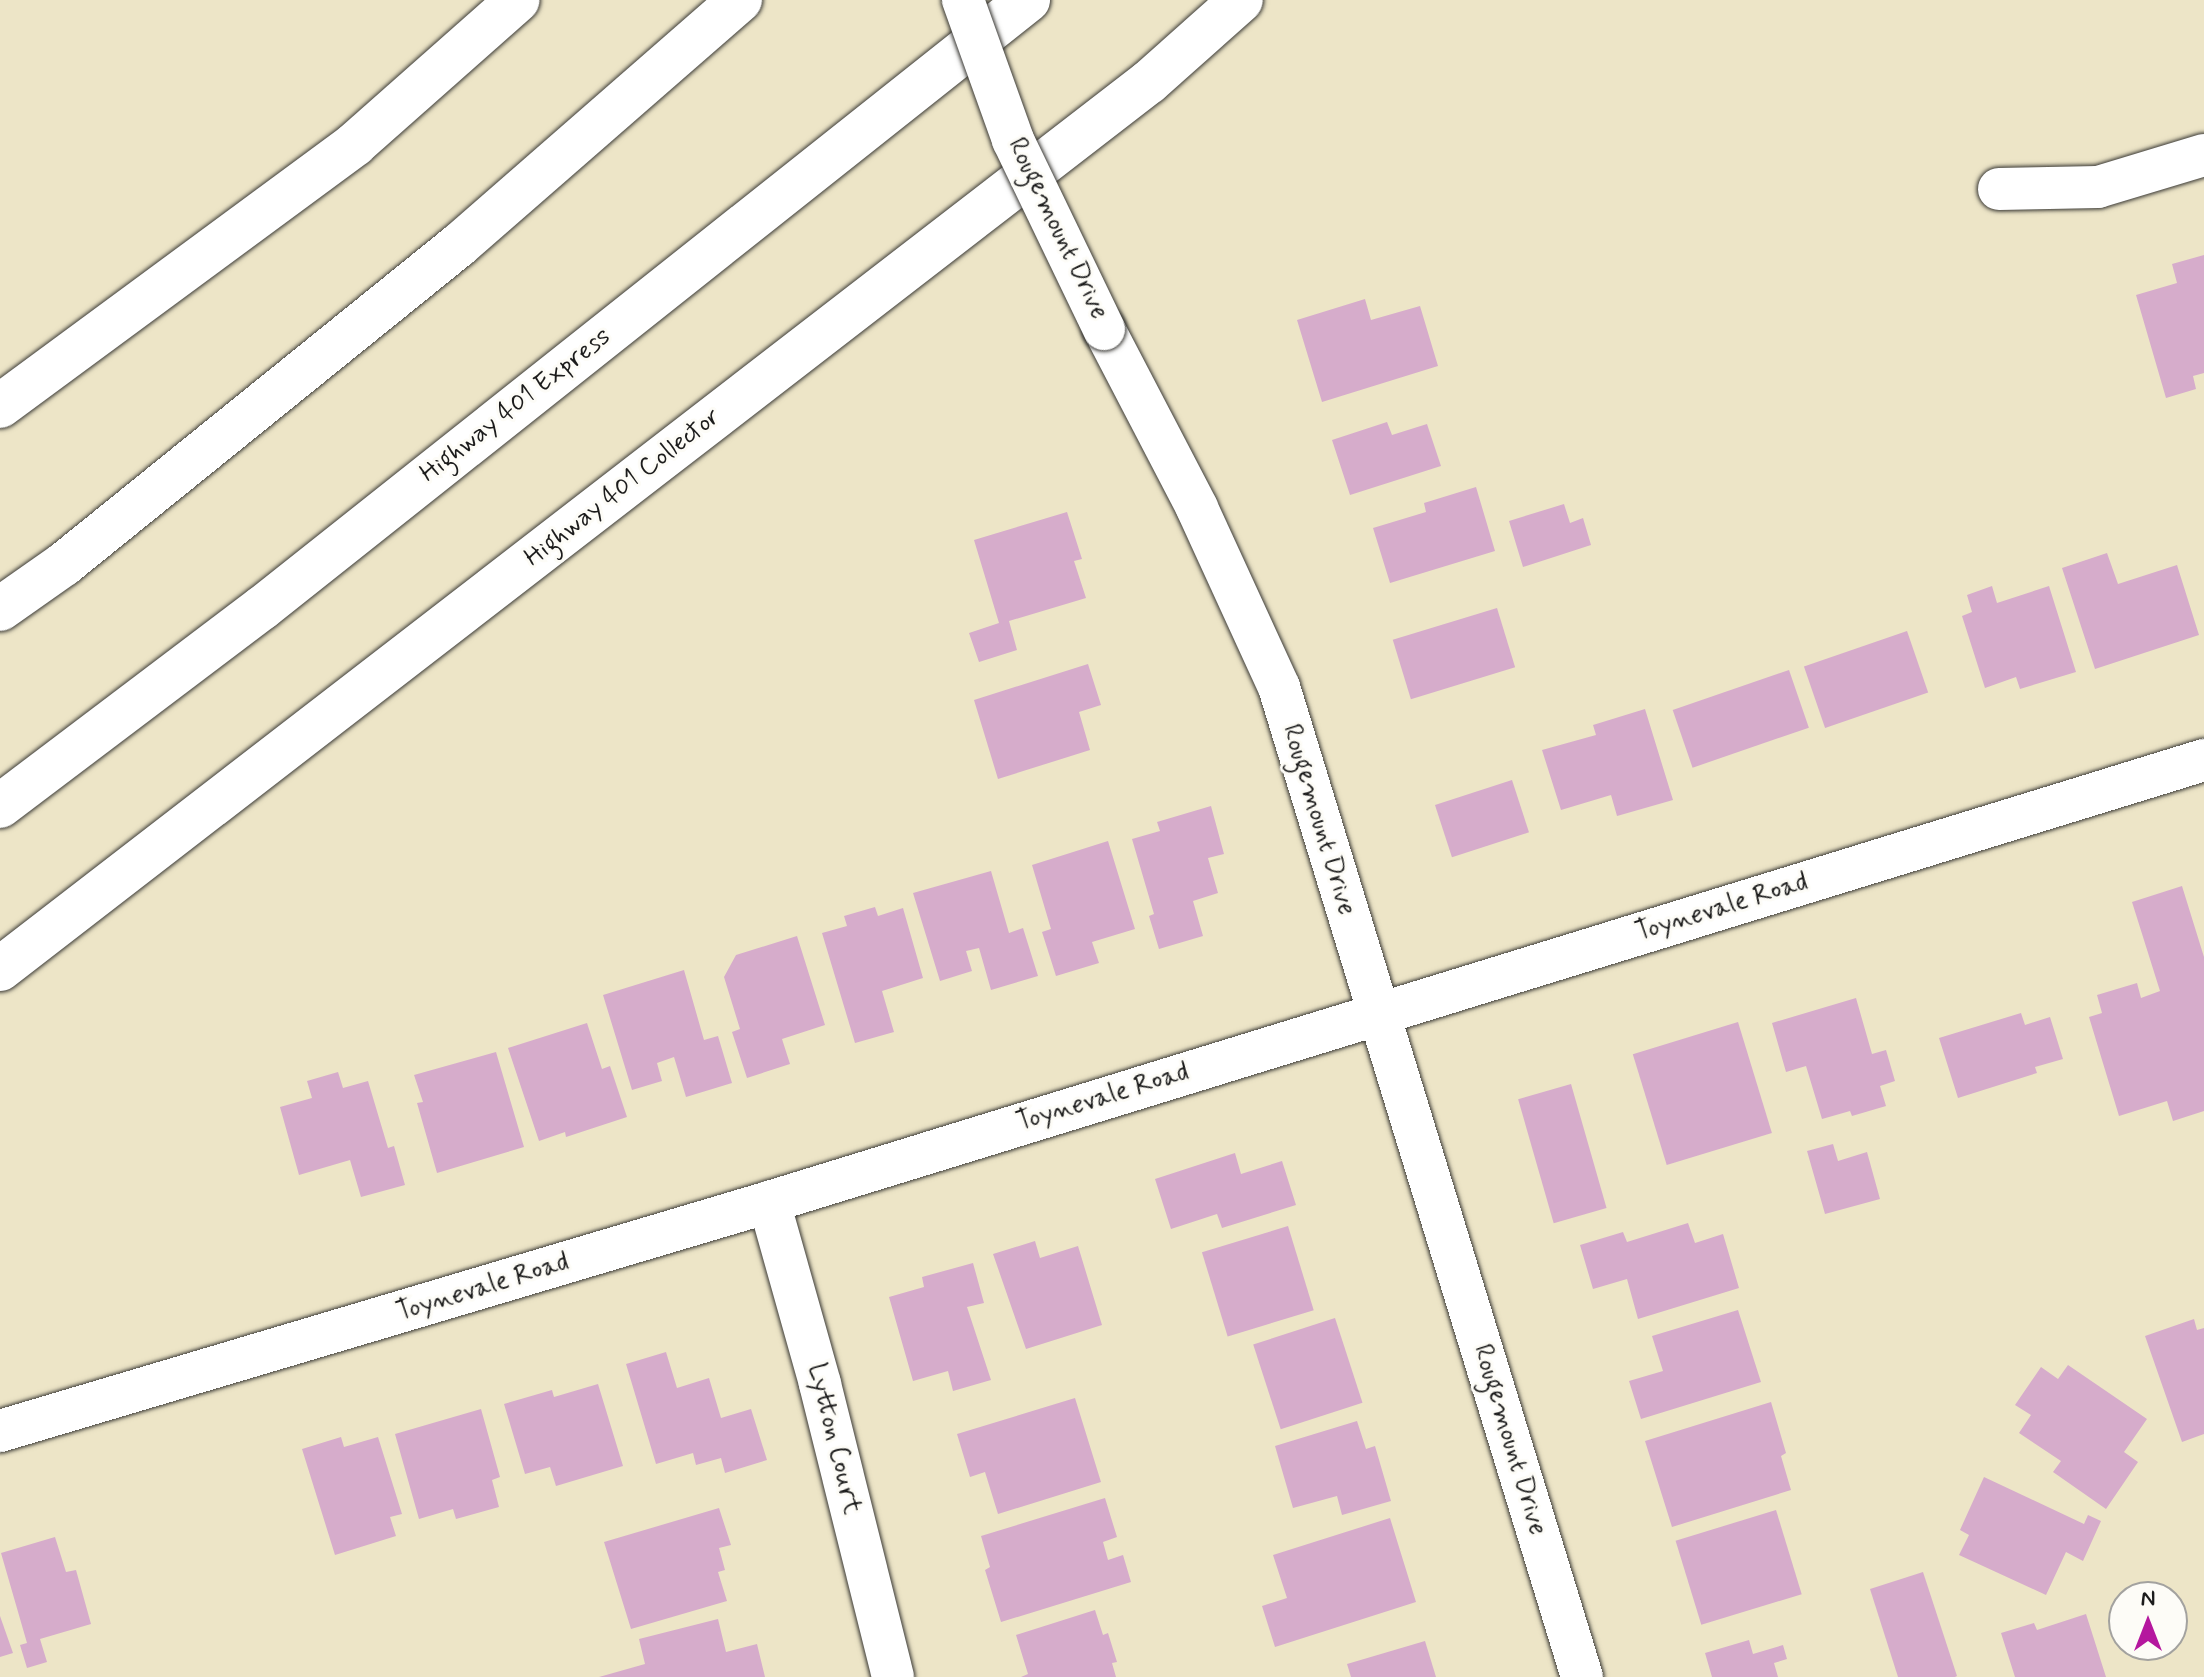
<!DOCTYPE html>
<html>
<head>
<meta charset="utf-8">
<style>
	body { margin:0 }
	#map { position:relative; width:2204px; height:1677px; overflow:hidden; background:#ede5c7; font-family:Mynerve,sans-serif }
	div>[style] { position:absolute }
	.building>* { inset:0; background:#d6accb; transform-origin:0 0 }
	.roads { filter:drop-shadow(0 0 2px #3b3a36) drop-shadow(0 0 2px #3b3a36) }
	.minor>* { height:42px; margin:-21px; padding:0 21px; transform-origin:21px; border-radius:21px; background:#fff }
	.motorway>* { height:44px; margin:-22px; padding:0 22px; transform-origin:22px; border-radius:22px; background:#fff }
	.bridges { filter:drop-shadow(0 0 2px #3b3a36) drop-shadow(0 0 2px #3b3a36) }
	.minor-bridge>* { height:42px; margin:-21px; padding:0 21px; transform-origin:21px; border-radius:21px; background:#fff }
	span { translate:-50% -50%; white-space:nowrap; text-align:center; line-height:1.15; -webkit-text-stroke:6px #fdfcf7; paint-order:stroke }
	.street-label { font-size:26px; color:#1c1c1c }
	.north { position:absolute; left:2108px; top:1581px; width:80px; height:80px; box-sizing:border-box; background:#fdfcf7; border:2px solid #a3a29f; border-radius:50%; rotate:0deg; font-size:22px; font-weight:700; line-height:32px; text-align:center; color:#1c1c1c }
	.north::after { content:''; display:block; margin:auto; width:28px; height:36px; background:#b5179e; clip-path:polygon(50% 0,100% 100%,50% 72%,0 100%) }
</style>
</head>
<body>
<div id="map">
	<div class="building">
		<i style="clip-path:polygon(2204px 255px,2204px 373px,2193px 376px,2196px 389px,2166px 398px,2136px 295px,2177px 283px,2172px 264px)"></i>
		<i style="clip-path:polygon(1365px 299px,1371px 320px,1420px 306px,1438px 366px,1322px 402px,1297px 320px)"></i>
		<i style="clip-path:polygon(1387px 422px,1392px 435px,1427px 424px,1441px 466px,1350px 495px,1332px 440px)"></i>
		<i style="clip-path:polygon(1476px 487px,1495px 551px,1390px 583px,1373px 528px,1426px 512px,1424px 503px)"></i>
		<i style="clip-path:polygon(1564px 504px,1570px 523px,1583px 518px,1591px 545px,1523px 567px,1509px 521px)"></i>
		<i style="clip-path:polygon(1067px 512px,1082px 559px,1074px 561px,1086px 598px,1009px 621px,1017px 650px,979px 662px,969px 633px,999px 623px,974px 540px)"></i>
		<i style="clip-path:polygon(2107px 553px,2118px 584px,2177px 565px,2199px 635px,2095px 669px,2062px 568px)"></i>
		<i style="clip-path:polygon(1992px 586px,1997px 603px,2049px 586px,2076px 672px,2020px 689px,2016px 677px,1985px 688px,1962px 616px,1972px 612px,1967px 595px)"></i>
		<i style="left:1497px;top:608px;width:62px;height:109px;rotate:73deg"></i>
		<i style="left:1907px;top:631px;width:65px;height:109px;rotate:71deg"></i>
		<i style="clip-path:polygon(1088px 664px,1101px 705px,1079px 712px,1090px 750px,998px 779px,974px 700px)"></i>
		<i style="left:1789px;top:670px;width:61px;height:123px;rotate:71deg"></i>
		<i style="clip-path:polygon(1645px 709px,1673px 800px,1617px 816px,1611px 795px,1561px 810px,1542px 750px,1596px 735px,1593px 725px)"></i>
		<i style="left:1512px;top:780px;width:55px;height:81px;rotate:72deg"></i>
		<i style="clip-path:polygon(1211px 806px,1224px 854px,1208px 858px,1218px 893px,1193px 901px,1203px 936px,1159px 949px,1149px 916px,1154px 914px,1132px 839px,1160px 831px,1157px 822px)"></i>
		<i style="clip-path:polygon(1108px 841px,1135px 929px,1092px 942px,1099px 963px,1056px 976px,1042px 932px,1051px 929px,1032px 865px)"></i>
		<i style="clip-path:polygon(991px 871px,1009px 933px,1023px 928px,1038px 976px,991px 990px,979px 948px,966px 951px,972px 971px,940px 981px,913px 893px)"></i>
		<i style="clip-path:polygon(2182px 886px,2204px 957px,2204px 1111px,2173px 1121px,2167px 1101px,2119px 1116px,2089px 1017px,2102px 1013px,2097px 995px,2137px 983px,2141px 998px,2160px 991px,2132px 902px)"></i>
		<i style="clip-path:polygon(875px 907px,878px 916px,903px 908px,923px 978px,882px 991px,894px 1032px,855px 1043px,822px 933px,847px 926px,844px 916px)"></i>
		<i style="clip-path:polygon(797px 936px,825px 1025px,782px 1039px,790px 1064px,747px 1078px,732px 1032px,740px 1029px,724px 977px,736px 955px)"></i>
		<i style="clip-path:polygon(684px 970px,704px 1040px,718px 1036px,732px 1083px,686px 1097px,674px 1057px,657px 1063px,662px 1081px,632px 1090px,603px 995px)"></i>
		<i style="clip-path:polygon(1856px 998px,1872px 1054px,1886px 1050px,1895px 1081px,1880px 1086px,1886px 1106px,1852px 1116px,1850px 1111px,1822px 1119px,1806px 1066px,1786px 1072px,1772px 1023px)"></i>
		<i style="clip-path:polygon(2021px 1013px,2025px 1025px,2050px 1017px,2063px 1059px,2035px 1067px,2037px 1073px,1958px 1098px,1939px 1038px)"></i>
		<i style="left:1738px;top:1022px;width:116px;height:110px;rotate:73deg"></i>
		<i style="clip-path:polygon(587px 1023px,602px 1069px,610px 1066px,627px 1117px,566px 1137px,565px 1132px,539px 1141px,508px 1048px)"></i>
		<i style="clip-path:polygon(496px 1052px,524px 1147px,437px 1173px,417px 1103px,423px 1102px,414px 1075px)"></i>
		<i style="clip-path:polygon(338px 1072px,343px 1088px,368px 1081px,388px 1148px,394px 1146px,405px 1185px,361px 1197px,350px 1160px,299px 1175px,280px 1107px,312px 1098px,307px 1081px)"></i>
		<i style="left:1571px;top:1084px;width:129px;height:55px;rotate:74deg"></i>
		<i style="clip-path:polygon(1833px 1144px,1838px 1161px,1867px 1152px,1880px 1199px,1825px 1214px,1807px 1151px)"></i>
		<i style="clip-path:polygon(1235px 1153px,1241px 1174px,1282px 1161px,1296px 1205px,1222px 1228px,1217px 1214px,1171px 1229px,1155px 1179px)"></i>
		<i style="clip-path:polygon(1688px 1223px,1695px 1243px,1723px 1234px,1739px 1288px,1638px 1319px,1627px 1279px,1593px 1289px,1580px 1245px,1623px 1232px,1627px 1242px)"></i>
		<i style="left:1288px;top:1226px;width:88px;height:90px;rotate:73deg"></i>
		<i style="clip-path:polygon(1035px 1241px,1040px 1258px,1078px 1246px,1102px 1325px,1026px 1349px,993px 1254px)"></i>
		<i style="clip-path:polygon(973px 1263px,984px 1303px,967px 1307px,991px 1380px,953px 1391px,948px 1371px,913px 1381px,889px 1297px,924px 1287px,922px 1277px)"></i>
		<i style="clip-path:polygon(1738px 1310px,1761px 1382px,1641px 1419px,1629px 1381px,1663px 1371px,1652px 1336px)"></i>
		<i style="left:1335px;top:1318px;width:89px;height:86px;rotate:72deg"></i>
		<i style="clip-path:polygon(2194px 1319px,2197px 1330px,2204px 1328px,2204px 1434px,2182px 1442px,2145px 1336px)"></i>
		<i style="clip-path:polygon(666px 1352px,677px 1388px,709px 1378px,721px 1418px,751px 1409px,767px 1460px,725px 1473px,721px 1458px,696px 1465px,693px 1453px,656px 1464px,626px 1364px)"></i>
		<i style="clip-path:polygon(2068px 1365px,2147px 1419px,2124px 1452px,2138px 1462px,2106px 1509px,2053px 1472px,2061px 1461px,2019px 1433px,2031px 1415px,2015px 1405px,2041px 1367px,2058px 1379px)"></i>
		<i style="clip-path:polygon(598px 1384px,623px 1466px,556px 1486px,550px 1467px,525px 1474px,504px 1404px,552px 1390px,554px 1397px)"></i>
		<i style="clip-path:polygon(1075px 1398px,1101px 1482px,998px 1514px,985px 1472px,970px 1477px,957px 1434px)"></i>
		<i style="clip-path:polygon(1771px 1402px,1786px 1453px,1781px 1456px,1791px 1490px,1672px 1527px,1645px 1441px)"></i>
		<i style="clip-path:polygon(481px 1409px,500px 1477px,492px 1480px,499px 1507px,456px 1519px,453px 1509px,419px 1519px,395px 1434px)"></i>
		<i style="clip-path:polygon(1357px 1421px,1366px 1449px,1375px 1446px,1391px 1501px,1342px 1515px,1337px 1496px,1293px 1508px,1275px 1446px)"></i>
		<i style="clip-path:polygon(341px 1437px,344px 1447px,378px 1437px,402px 1514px,390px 1517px,396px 1536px,335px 1555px,302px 1449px)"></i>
		<i style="clip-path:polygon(1984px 1477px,2084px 1524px,2088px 1515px,2101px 1521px,2083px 1561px,2066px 1552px,2046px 1595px,1959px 1555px,1969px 1535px,1960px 1530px)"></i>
		<i style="clip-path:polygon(1105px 1498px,1117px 1537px,1103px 1542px,1108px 1560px,1123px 1555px,1131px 1582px,1001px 1622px,985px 1570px,990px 1567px,981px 1536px)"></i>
		<i style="clip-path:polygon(719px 1508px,731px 1545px,719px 1548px,725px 1570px,718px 1572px,727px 1601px,631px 1629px,604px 1542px)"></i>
		<i style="left:1776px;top:1510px;width:88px;height:105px;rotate:73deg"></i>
		<i style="clip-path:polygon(1390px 1518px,1416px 1602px,1275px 1647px,1262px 1606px,1287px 1598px,1273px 1555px)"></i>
		<i style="clip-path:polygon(55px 1537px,66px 1572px,76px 1570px,91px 1624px,40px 1639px,47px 1662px,27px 1668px,20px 1645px,27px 1643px,1px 1553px)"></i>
		<i style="clip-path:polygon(1923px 1572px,1957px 1676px,1955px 1677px,1898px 1677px,1870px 1589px)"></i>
		<i style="clip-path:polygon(1095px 1610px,1103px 1635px,1108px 1633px,1117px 1662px,1112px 1663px,1116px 1677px,1021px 1677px,1028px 1674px,1016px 1635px)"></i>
		<i style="clip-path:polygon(2086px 1614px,2106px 1677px,2015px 1677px,2001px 1633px,2034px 1623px,2037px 1630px)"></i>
		<i style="clip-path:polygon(0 1616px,13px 1653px,0 1657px)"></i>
		<i style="clip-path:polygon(718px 1619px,726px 1652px,757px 1644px,765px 1677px,599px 1677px,645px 1664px,639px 1639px)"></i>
		<i style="clip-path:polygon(1749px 1640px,1753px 1654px,1783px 1645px,1787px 1659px,1774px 1663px,1778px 1677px,1712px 1677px,1705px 1653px)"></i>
		<i style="clip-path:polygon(1425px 1641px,1436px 1677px,1351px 1677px,1347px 1664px)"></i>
	</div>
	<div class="roads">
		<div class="minor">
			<i style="left:1999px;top:189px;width:99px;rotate:-1.2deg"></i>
			<i style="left:2098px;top:187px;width:111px;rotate:-16.8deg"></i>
			<i style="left:1104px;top:329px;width:202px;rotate:62.5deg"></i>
			<i style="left:1197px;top:508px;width:197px;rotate:65.4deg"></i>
			<i style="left:1279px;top:687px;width:1035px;rotate:72.98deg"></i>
			<i style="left:769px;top:1202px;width:189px;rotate:74.3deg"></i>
			<i style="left:820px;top:1384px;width:302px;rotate:76deg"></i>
			<i style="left:0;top:1431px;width:802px;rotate:-16.58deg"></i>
			<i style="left:769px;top:1202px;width:1502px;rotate:-17.12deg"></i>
		</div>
		<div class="motorway">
			<i style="left:0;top:406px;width:441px;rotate:-36.4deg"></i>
			<i style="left:355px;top:144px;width:217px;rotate:-41.5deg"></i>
			<i style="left:0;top:609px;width:78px;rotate:-35.1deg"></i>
			<i style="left:64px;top:564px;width:508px;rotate:-38.92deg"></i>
			<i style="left:459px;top:245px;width:373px;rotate:-41.1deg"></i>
			<i style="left:0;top:806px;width:328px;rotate:-37.1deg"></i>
			<i style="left:262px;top:608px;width:978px;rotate:-38.44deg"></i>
			<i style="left:0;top:969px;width:1452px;rotate:-37.67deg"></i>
			<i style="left:1149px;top:82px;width:123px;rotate:-41.7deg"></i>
		</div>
	</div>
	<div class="bridges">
		<div class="minor-bridge">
			<i style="left:963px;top:0;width:149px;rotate:70.3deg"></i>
			<i style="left:1013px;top:140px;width:210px;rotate:64.3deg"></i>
		</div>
	</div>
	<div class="street-label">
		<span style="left:1057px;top:229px;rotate:64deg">Rougemount Drive</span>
		<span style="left:516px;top:406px;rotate:-38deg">Highway 401 Express</span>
		<span style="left:623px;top:488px;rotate:-38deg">Highway 401 Collector</span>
		<span style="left:1318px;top:820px;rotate:73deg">Rougemount Drive</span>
		<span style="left:1722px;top:908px;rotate:-17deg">Toynevale Road</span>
		<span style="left:1103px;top:1098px;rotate:-17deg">Toynevale Road</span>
		<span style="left:483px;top:1288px;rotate:-17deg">Toynevale Road</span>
		<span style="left:833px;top:1439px;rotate:76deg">Lytton Court</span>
		<span style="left:1509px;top:1440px;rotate:73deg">Rougemount Drive</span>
	</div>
	<div class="north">N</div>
</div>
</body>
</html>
